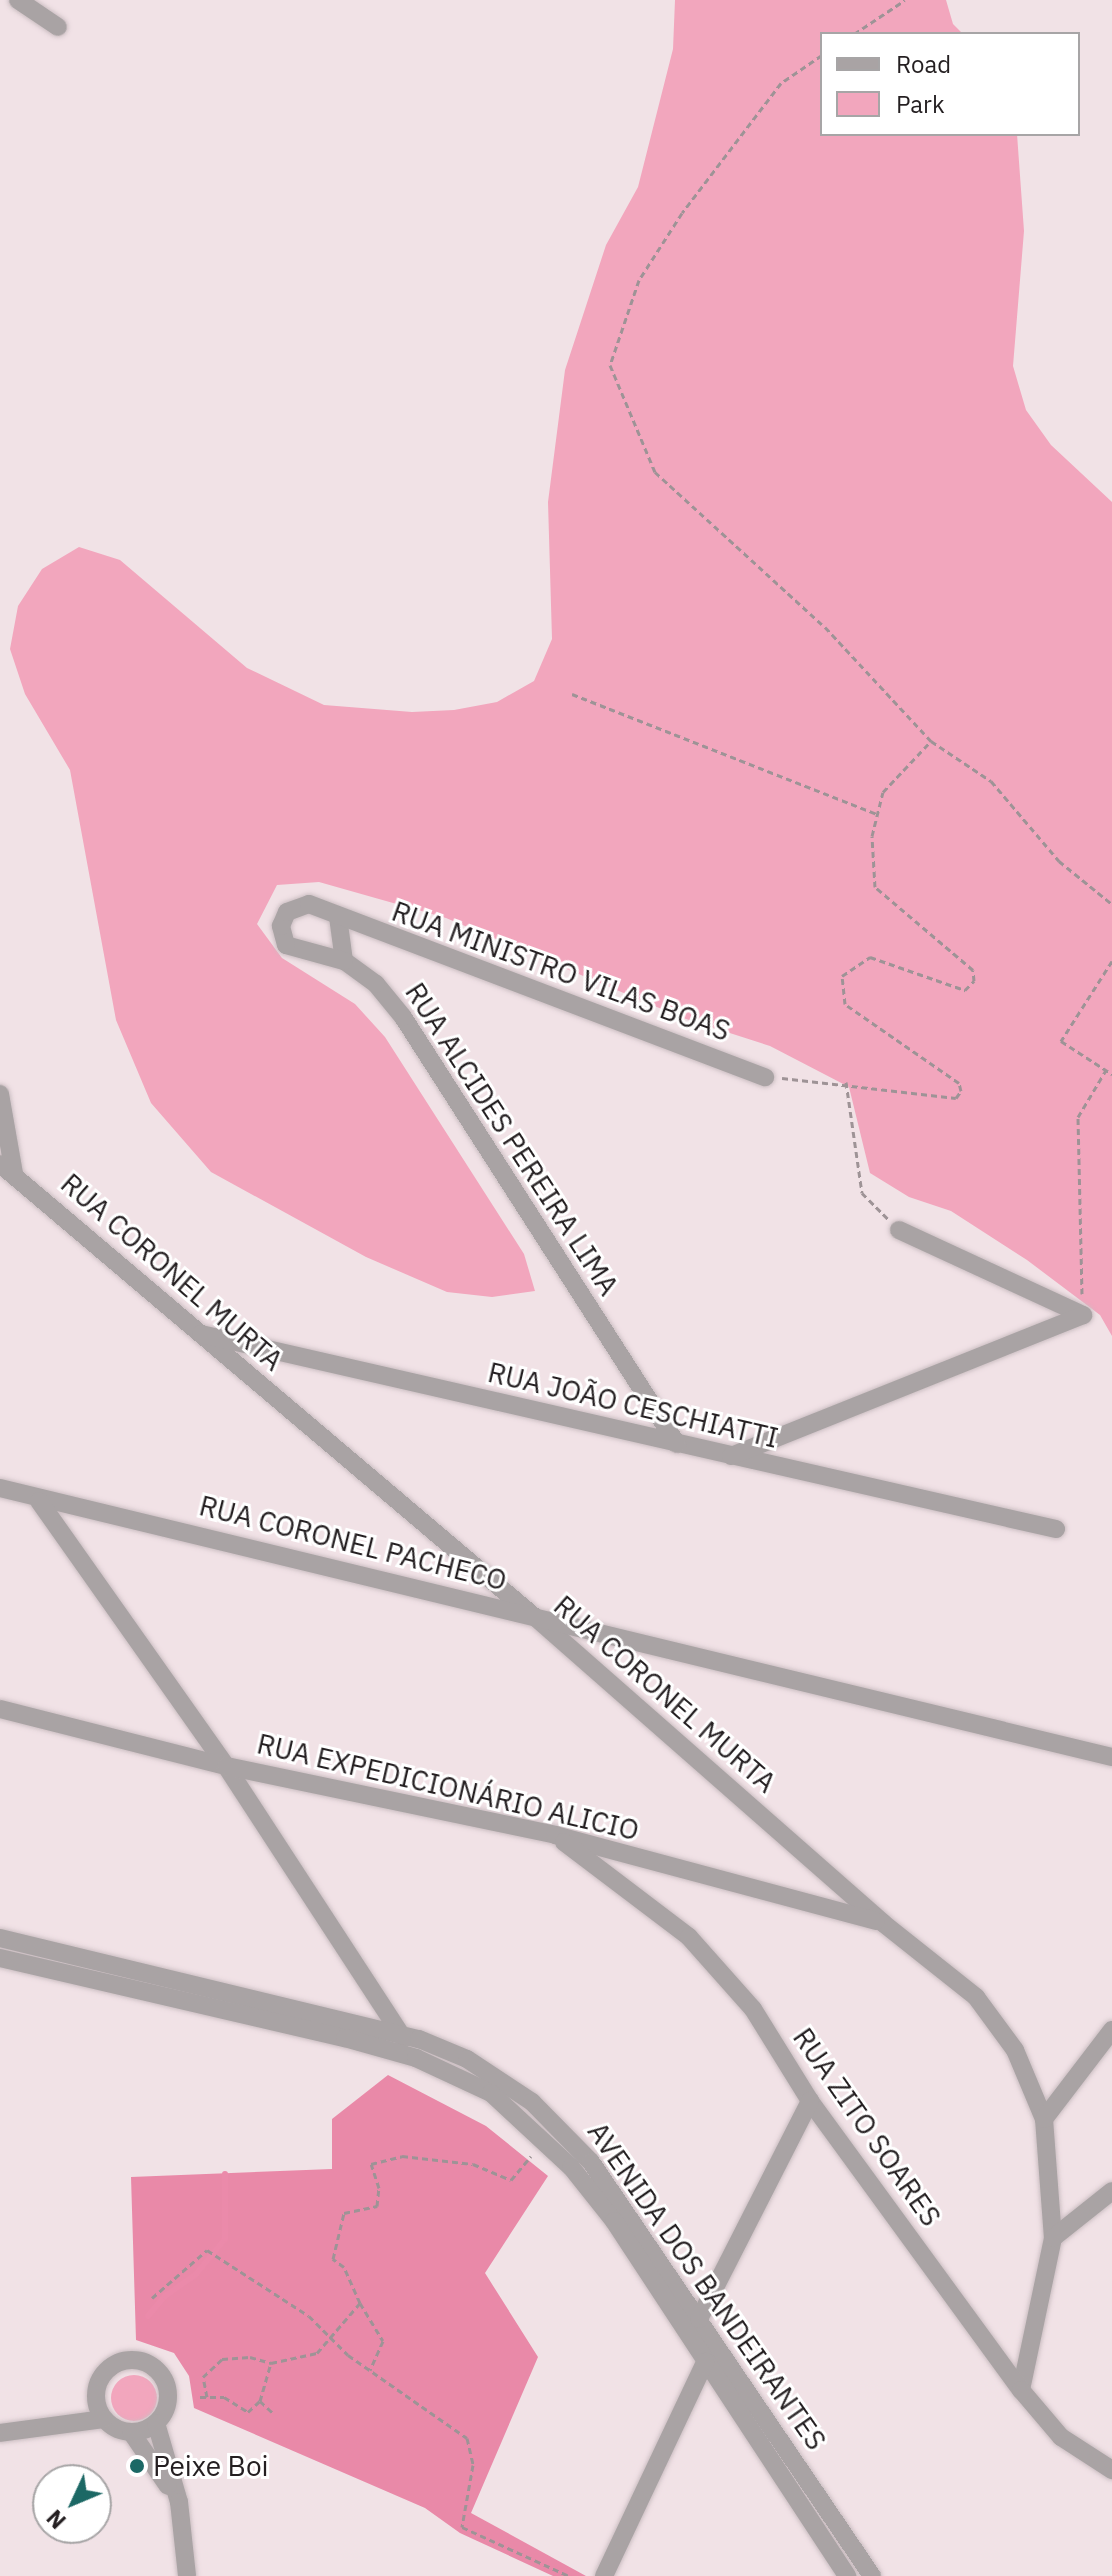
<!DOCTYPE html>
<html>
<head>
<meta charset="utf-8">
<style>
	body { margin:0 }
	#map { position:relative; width:1112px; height:2576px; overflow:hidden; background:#f1e2e6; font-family:"IBM Plex Sans",sans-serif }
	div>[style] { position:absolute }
	.green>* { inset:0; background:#f2a6bd }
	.round { border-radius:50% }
	.forest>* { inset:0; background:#e989a8 }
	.stream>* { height:6px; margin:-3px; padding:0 3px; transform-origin:3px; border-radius:3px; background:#eb8aaa }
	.path>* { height:3px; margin-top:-1.5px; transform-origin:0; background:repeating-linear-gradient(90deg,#9e9396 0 6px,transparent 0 10px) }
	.roads { filter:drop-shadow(0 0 2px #ccbfc3) drop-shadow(0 0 2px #ccbfc3) }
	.minor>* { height:18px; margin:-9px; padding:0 9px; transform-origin:9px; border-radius:9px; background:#a9a3a4 }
	.minor>.ring { margin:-9px; padding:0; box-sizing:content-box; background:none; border:18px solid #a9a3a4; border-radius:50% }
	.dots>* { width:22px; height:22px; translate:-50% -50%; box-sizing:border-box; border:4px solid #fff; border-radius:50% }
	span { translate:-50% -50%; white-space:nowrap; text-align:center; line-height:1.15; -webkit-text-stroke:6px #fff; paint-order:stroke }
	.street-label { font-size:28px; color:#241f21 }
	.poi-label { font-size:28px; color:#241f21 }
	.left { translate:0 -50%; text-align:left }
	.legend { position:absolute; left:820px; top:32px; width:260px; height:104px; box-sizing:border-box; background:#fff; border:2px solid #a7a5a6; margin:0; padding:10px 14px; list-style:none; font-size:24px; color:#241f21 }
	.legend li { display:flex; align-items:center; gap:16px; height:40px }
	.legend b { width:40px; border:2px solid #a7a5a6 }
	.north { position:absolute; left:32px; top:2464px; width:80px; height:80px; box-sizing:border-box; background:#fff; border:2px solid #a7a5a6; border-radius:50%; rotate:226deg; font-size:22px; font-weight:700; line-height:32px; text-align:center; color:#241f21 }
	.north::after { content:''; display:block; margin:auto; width:28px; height:36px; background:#1c6865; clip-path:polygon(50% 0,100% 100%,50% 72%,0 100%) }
</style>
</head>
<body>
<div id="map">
	<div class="green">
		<i style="clip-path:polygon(675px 0,946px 0,953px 24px,963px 34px,822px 34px,822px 134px,1017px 134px,1024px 231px,1013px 366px,1026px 410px,1051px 445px,1112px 502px,1112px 1336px,1100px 1315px,1027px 1260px,951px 1211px,909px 1197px,870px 1173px,849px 1087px,770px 1046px,683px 1018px,446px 918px,319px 882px,277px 885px,257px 924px,282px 958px,355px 1004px,385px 1037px,524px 1254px,535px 1291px,492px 1297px,447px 1292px,366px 1257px,211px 1172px,151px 1103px,116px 1020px,70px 770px,25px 694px,10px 649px,18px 606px,42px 569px,79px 547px,120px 560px,247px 668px,324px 705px,412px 712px,454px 710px,497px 702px,534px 681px,552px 639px,548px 502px,565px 370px,606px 245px,638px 187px,673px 49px)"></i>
		<i class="round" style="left:111px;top:2375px;width:46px;height:46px"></i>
	</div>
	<div class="forest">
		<i style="clip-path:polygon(388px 2075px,486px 2126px,548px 2176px,485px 2273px,538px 2357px,471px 2513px,586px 2576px,553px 2576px,460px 2533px,425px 2508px,194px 2408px,189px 2376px,174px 2353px,136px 2340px,131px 2177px,332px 2169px,332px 2119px)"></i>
	</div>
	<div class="stream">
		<i style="left:148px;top:2316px;width:26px;rotate:-50deg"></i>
		<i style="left:165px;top:2296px;width:38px;rotate:-35deg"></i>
		<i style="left:196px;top:2274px;width:45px;rotate:-50.4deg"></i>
		<i style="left:225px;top:2239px;width:65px;rotate:-90deg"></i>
	</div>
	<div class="path">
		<i style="left:854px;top:34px;width:61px;rotate:-33.7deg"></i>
		<i style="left:822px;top:55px;width:50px;rotate:145.7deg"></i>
		<i style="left:781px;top:83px;width:163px;rotate:127.3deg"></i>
		<i style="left:682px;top:213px;width:80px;rotate:122.7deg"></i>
		<i style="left:639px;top:280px;width:90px;rotate:108.8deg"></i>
		<i style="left:610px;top:365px;width:116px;rotate:67.2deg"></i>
		<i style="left:655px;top:472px;width:230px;rotate:42.4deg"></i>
		<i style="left:825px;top:627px;width:156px;rotate:47.1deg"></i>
		<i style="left:931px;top:741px;width:72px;rotate:33.7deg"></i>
		<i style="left:991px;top:781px;width:105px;rotate:49.6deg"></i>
		<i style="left:1059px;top:861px;width:68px;rotate:39.1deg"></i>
		<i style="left:572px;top:694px;width:328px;rotate:21.5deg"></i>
		<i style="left:1112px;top:961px;width:95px;rotate:122.5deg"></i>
		<i style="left:1061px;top:1041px;width:61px;rotate:32.9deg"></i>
		<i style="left:782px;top:1078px;width:175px;rotate:6.6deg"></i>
		<i style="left:956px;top:1098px;width:9px;rotate:-54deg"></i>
		<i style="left:961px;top:1091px;width:8px;rotate:-104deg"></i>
		<i style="left:959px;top:1083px;width:139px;rotate:-145.3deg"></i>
		<i style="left:845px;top:1004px;width:28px;rotate:-96deg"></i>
		<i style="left:842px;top:976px;width:34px;rotate:-34deg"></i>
		<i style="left:870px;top:957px;width:101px;rotate:19.2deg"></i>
		<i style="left:965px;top:990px;width:13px;rotate:-45deg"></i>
		<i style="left:974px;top:981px;width:11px;rotate:-95deg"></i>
		<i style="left:973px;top:970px;width:128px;rotate:-139.7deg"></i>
		<i style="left:875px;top:887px;width:51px;rotate:-93.4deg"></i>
		<i style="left:872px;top:836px;width:45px;rotate:-76deg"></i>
		<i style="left:883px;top:792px;width:70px;rotate:-46.7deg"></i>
		<i style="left:846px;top:1082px;width:112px;rotate:81.8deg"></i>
		<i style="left:862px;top:1193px;width:37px;rotate:45deg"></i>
		<i style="left:1082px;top:1294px;width:177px;rotate:-91.3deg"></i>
		<i style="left:1078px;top:1117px;width:55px;rotate:-59.2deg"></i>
		<i style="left:152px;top:2298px;width:73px;rotate:-41.1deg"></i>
		<i style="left:207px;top:2250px;width:121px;rotate:32.9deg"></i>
		<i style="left:309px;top:2316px;width:55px;rotate:45deg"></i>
		<i style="left:348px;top:2355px;width:145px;rotate:34.9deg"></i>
		<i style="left:467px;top:2438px;width:28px;rotate:77deg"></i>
		<i style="left:473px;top:2465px;width:63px;rotate:100.1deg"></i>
		<i style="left:462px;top:2527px;width:118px;rotate:24.6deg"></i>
		<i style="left:360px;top:2303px;width:44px;rotate:58.8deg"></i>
		<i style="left:383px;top:2341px;width:32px;rotate:114deg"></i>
		<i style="left:200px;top:2397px;width:24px"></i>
		<i style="left:224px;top:2397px;width:28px;rotate:32deg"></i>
		<i style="left:248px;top:2412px;width:16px;rotate:-43deg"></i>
		<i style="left:260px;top:2401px;width:40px;rotate:-74deg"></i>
		<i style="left:271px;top:2363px;width:47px;rotate:-12.3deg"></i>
		<i style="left:317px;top:2353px;width:66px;rotate:-49.3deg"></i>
		<i style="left:360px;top:2303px;width:39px;rotate:-114deg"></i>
		<i style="left:344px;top:2267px;width:14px;rotate:-144deg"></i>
		<i style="left:333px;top:2259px;width:47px;rotate:-76.6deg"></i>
		<i style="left:344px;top:2213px;width:34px;rotate:-12deg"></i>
		<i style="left:377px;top:2206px;width:18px;rotate:-84deg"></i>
		<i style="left:379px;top:2188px;width:25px;rotate:-108deg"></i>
		<i style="left:371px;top:2164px;width:32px;rotate:-14deg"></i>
		<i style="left:402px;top:2156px;width:71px;rotate:6.4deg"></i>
		<i style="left:473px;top:2164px;width:41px;rotate:22.8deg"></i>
		<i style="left:511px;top:2180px;width:31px;rotate:-50deg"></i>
		<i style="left:207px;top:2397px;width:20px;rotate:-101deg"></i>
		<i style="left:203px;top:2377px;width:26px;rotate:-43deg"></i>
		<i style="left:222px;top:2359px;width:28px;rotate:-4deg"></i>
		<i style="left:250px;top:2357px;width:22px;rotate:16deg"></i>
		<i style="left:260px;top:2401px;width:18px;rotate:43deg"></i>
	</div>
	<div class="roads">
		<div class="minor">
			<i style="left:18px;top:0;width:48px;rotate:34deg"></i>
			<i style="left:338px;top:917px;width:44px;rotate:82.2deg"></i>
			<i style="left:0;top:1094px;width:80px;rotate:80deg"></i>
			<i style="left:0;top:1164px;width:702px;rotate:40.27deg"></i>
			<i style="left:536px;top:1618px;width:462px;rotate:41.3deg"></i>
			<i style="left:883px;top:1923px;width:119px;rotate:38.5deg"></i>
			<i style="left:976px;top:1997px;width:66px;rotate:53.7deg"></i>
			<i style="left:1015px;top:2050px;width:75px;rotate:67.2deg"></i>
			<i style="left:1044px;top:2119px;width:119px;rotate:85.7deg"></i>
			<i style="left:1053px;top:2238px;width:155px;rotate:101.9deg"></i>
			<i style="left:899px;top:1230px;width:203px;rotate:24.8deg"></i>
			<i style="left:201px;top:1334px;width:877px;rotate:12.85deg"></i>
			<i style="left:677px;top:1444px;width:507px;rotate:-122.69deg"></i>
			<i style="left:403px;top:1017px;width:43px;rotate:-129.3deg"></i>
			<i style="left:376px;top:984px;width:39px;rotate:-144deg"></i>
			<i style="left:344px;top:961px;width:60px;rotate:-164.6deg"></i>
			<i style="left:286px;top:945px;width:20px;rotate:-105deg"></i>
			<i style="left:281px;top:926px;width:15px;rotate:-67deg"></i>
			<i style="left:287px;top:912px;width:23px;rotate:-20deg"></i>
			<i style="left:309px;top:904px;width:488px;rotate:20.8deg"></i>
			<i style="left:731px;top:1456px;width:379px;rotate:-21.8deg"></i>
			<i style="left:0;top:1488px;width:1144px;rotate:13.6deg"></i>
			<i style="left:39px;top:1501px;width:324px;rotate:54.8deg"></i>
			<i style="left:226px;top:1766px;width:325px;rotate:56.9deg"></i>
			<i style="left:0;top:1709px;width:233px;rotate:14.2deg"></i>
			<i style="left:226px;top:1766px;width:336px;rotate:11.8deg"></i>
			<i style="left:555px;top:1835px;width:332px;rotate:15deg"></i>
			<i style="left:564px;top:1842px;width:157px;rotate:37.2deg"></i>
			<i style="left:689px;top:1937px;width:96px;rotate:48.4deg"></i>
			<i style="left:753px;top:2009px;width:108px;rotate:58.2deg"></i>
			<i style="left:810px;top:2101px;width:358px;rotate:53.9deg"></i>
			<i style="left:1021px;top:2390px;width:62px;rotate:49.6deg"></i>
			<i style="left:1061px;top:2437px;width:61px;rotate:32.9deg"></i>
			<i style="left:0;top:1938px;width:431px;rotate:13.6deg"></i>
			<i style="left:419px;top:2039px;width:52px;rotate:22.6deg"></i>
			<i style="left:467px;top:2059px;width:78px;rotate:33.5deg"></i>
			<i style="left:532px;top:2102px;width:84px;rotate:45.5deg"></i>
			<i style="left:591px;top:2162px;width:500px;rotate:55.83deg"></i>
			<i style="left:0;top:1958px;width:354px;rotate:13.1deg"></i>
			<i style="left:345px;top:2038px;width:74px;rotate:15.7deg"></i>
			<i style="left:416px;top:2058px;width:83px;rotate:25deg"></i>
			<i style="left:491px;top:2093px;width:109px;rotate:42.8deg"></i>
			<i style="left:571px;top:2167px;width:69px;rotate:51.5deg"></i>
			<i style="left:614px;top:2221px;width:425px;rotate:56.7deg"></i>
			<i style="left:1044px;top:2119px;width:112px;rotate:-52.6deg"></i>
			<i style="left:1053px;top:2238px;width:75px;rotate:-38.5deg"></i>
			<i style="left:699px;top:2319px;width:245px;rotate:-63deg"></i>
			<i class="ring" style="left:96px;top:2360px;width:54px;height:54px"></i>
			<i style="left:156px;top:2423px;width:82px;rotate:73.8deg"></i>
			<i style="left:179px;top:2502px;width:74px;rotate:83.8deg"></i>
			<i style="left:131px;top:2432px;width:65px;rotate:55.6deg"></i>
			<i style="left:0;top:2433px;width:105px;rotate:-7.7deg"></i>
			<i style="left:604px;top:2576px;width:237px;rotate:-64.7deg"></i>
		</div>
	</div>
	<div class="dots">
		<i style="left:137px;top:2466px;background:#1c6865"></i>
	</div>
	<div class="street-label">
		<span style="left:561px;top:971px;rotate:20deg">RUA MINISTRO VILAS BOAS</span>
		<span style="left:512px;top:1139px;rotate:57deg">RUA ALCIDES PEREIRA LIMA</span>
		<span style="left:172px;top:1272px;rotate:41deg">RUA CORONEL MURTA</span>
		<span style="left:633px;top:1405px;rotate:13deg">RUA JOÃO CESCHIATTI</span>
		<span style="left:353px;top:1543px;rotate:14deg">RUA CORONEL PACHECO</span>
		<span style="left:665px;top:1694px;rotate:41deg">RUA CORONEL MURTA</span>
		<span style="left:448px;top:1787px;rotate:13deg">RUA EXPEDICIONÁRIO ALICIO</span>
		<span style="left:867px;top:2127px;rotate:55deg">RUA ZITO SOARES</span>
		<span style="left:707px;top:2286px;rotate:55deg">AVENIDA DOS BANDEIRANTES</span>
	</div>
	<div class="poi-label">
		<span class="left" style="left:153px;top:2466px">Peixe Boi</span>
	</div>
	<ul class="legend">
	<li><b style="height:10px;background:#a9a3a4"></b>Road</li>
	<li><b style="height:22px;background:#f2a6bd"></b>Park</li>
	</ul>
	<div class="north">N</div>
</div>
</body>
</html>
